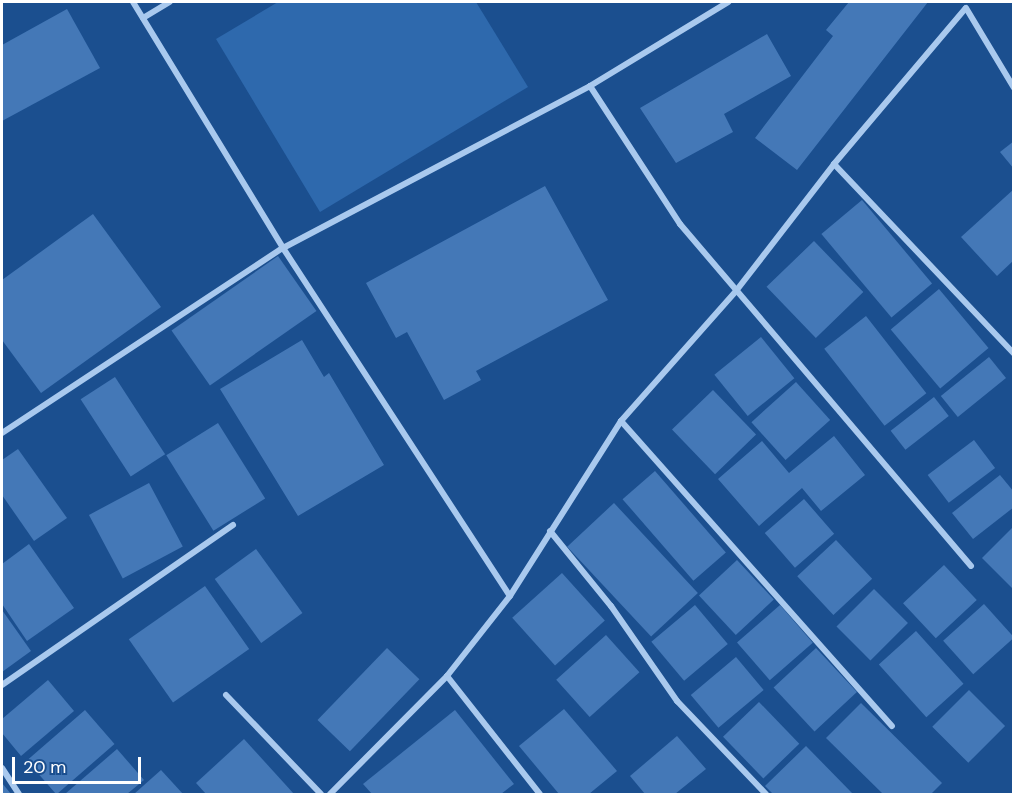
<!DOCTYPE html>
<html>
<head>
<meta charset="utf-8">
<style>
	body { margin:0 }
	#map { position:relative; width:1015px; height:796px; overflow:hidden; background:#1b4f8f; font-family:"DM Sans",sans-serif }
	div>[style] { position:absolute }
	.green>* { inset:0; background:#2e69ad }
	.building>* { inset:0; background:#4478b7; transform-origin:0 0 }
	.minor>* { height:6px; margin:-3px; padding:0 3px; transform-origin:3px; border-radius:3px; background:#a9c9ee }
	span { translate:-50% -50%; white-space:nowrap; text-align:center; line-height:1.15; -webkit-text-stroke:4.5px #1b4f8f; paint-order:stroke }
	.frame { position:absolute; inset:0; border:3px solid #fff; pointer-events:none }
	.scale { position:absolute; left:12px; top:757px; width:129px; height:27px; box-sizing:border-box; border:3px solid #fff; border-top:0; padding-left:8px; font-size:18px; line-height:21px; white-space:nowrap; color:#fff; -webkit-text-stroke:4px #1b4f8f; paint-order:stroke }
</style>
</head>
<body>
<div id="map">
	<div class="green">
		<i style="clip-path:polygon(278px 2px,476px 2px,528px 87px,320px 212px,216px 39px)"></i>
	</div>
	<div class="building">
		<i style="clip-path:polygon(849px 2px,928px 2px,797px 170px,755px 138px,833px 36px,826px 30px)"></i>
		<i style="clip-path:polygon(67px 9px,100px 68px,2px 121px,2px 45px)"></i>
		<i style="clip-path:polygon(767px 34px,791px 76px,724px 114px,733px 132px,676px 163px,640px 108px)"></i>
		<i style="clip-path:polygon(1014px 141px,1014px 169px,1000px 152px)"></i>
		<i style="clip-path:polygon(545px 186px,608px 300px,476px 371px,481px 380px,444px 400px,407px 332px,396px 338px,366px 283px)"></i>
		<i style="clip-path:polygon(1014px 189px,1014px 260px,997px 276px,961px 237px)"></i>
		<i style="left:862px;top:200px;width:109px;height:53px;rotate:50deg"></i>
		<i style="clip-path:polygon(93px 214px,161px 307px,41px 393px,2px 340px,2px 280px)"></i>
		<i style="left:814px;top:241px;width:71px;height:66px;rotate:46deg"></i>
		<i style="left:278px;top:256px;width:67px;height:130px;rotate:55deg"></i>
		<i style="left:939px;top:289px;width:77px;height:63px;rotate:50deg"></i>
		<i style="left:866px;top:316px;width:98px;height:53px;rotate:52deg"></i>
		<i style="left:761px;top:337px;width:53px;height:60px;rotate:51deg"></i>
		<i style="clip-path:polygon(302px 340px,324px 377px,329px 373px,384px 465px,298px 516px,220px 389px)"></i>
		<i style="left:989px;top:357px;width:27px;height:62px;rotate:51deg"></i>
		<i style="left:115px;top:377px;width:92px;height:41px;rotate:57deg"></i>
		<i style="left:796px;top:382px;width:51px;height:60px;rotate:48deg"></i>
		<i style="left:713px;top:390px;width:62px;height:57px;rotate:46deg"></i>
		<i style="left:934px;top:397px;width:24px;height:55px;rotate:52deg"></i>
		<i style="left:218px;top:423px;width:89px;height:61px;rotate:58deg"></i>
		<i style="clip-path:polygon(834px 436px,865px 475px,821px 511px,802px 488px,759px 526px,718px 479px,762px 441px,789px 473px)"></i>
		<i style="left:974px;top:440px;width:35px;height:58px;rotate:53deg"></i>
		<i style="clip-path:polygon(18px 449px,67px 518px,34px 541px,2px 495px,2px 460px)"></i>
		<i style="left:655px;top:471px;width:108px;height:43px;rotate:49deg"></i>
		<i style="clip-path:polygon(1000px 475px,1014px 492px,1014px 507px,973px 539px,952px 513px)"></i>
		<i style="left:149px;top:483px;width:72px;height:68px;rotate:62deg"></i>
		<i style="left:804px;top:499px;width:46px;height:52px;rotate:49deg"></i>
		<i style="left:614px;top:503px;width:123px;height:64px;rotate:47deg"></i>
		<i style="clip-path:polygon(1014px 526px,1014px 590px,982px 558px)"></i>
		<i style="left:836px;top:540px;width:53px;height:53px;rotate:47deg"></i>
		<i style="clip-path:polygon(29px 544px,74px 608px,27px 641px,2px 604px,2px 564px)"></i>
		<i style="left:256px;top:549px;width:79px;height:51px;rotate:54deg"></i>
		<i style="left:737px;top:560px;width:54px;height:52px;rotate:47deg"></i>
		<i style="left:944px;top:565px;width:48px;height:56px;rotate:47deg"></i>
		<i style="left:562px;top:573px;width:64px;height:67px;rotate:48deg"></i>
		<i style="left:205px;top:586px;width:77px;height:93px;rotate:55deg"></i>
		<i style="left:874px;top:589px;width:48px;height:53px;rotate:45deg"></i>
		<i style="left:984px;top:604px;width:45px;height:55px;rotate:48deg"></i>
		<i style="left:695px;top:605px;width:51px;height:57px;rotate:50deg"></i>
		<i style="left:780px;top:605px;width:50px;height:57px;rotate:49deg"></i>
		<i style="clip-path:polygon(2px 610px,31px 651px,2px 672px)"></i>
		<i style="left:916px;top:631px;width:71px;height:50px;rotate:48deg"></i>
		<i style="left:606px;top:635px;width:50px;height:67px;rotate:48deg"></i>
		<i style="left:387px;top:648px;width:45px;height:100px;rotate:44deg"></i>
		<i style="left:816px;top:648px;width:60px;height:58px;rotate:47deg"></i>
		<i style="left:736px;top:657px;width:43px;height:59px;rotate:50deg"></i>
		<i style="clip-path:polygon(48px 680px,74px 711px,21px 756px,2px 733px,2px 719px)"></i>
		<i style="left:969px;top:690px;width:51px;height:52px;rotate:45deg"></i>
		<i style="left:759px;top:702px;width:58px;height:50px;rotate:46deg"></i>
		<i style="clip-path:polygon(861px 703px,942px 783px,931px 794px,883px 794px,826px 738px)"></i>
		<i style="clip-path:polygon(564px 709px,617px 771px,589px 794px,559px 794px,519px 746px)"></i>
		<i style="left:85px;top:710px;width:45px;height:77px;rotate:49deg"></i>
		<i style="clip-path:polygon(455px 710px,514px 784px,501px 794px,372px 794px,363px 784px)"></i>
		<i style="clip-path:polygon(677px 736px,706px 769px,675px 794px,645px 794px,630px 776px)"></i>
		<i style="clip-path:polygon(244px 739px,294px 794px,206px 794px,196px 783px)"></i>
		<i style="clip-path:polygon(806px 746px,853px 794px,773px 794px,765px 786px)"></i>
		<i style="clip-path:polygon(117px 749px,144px 780px,127px 794px,65px 794px)"></i>
		<i style="clip-path:polygon(161px 770px,183px 794px,134px 794px)"></i>
		<i style="clip-path:polygon(2px 783px,11px 794px,2px 794px)"></i>
	</div>
	<div class="minor">
		<i style="left:133px;top:2px;width:288px;rotate:58.6deg"></i>
		<i style="left:283px;top:248px;width:415px;rotate:56.9deg"></i>
		<i style="left:143px;top:18px;width:31px;rotate:-31deg"></i>
		<i style="left:590px;top:86px;width:165px;rotate:56.9deg"></i>
		<i style="left:680px;top:224px;width:449px;rotate:49.6deg"></i>
		<i style="left:834px;top:164px;width:262px;rotate:46.5deg"></i>
		<i style="left:621px;top:421px;width:408px;rotate:48.4deg"></i>
		<i style="left:2px;top:433px;width:336px;rotate:-33.4deg"></i>
		<i style="left:283px;top:248px;width:347px;rotate:-27.8deg"></i>
		<i style="left:590px;top:86px;width:162px;rotate:-31.3deg"></i>
		<i style="left:550px;top:531px;width:97px;rotate:50.9deg"></i>
		<i style="left:611px;top:606px;width:116px;rotate:55.2deg"></i>
		<i style="left:677px;top:701px;width:129px;rotate:46.3deg"></i>
		<i style="left:447px;top:676px;width:150px;rotate:51.8deg"></i>
		<i style="left:2px;top:685px;width:281px;rotate:-34.7deg"></i>
		<i style="left:226px;top:695px;width:137px;rotate:46.2deg"></i>
		<i style="left:2px;top:768px;width:31px;rotate:57deg"></i>
		<i style="left:330px;top:794px;width:166px;rotate:-45.2deg"></i>
		<i style="left:447px;top:676px;width:102px;rotate:-51.8deg"></i>
		<i style="left:510px;top:596px;width:207px;rotate:-57.6deg"></i>
		<i style="left:621px;top:421px;width:174px;rotate:-48.5deg"></i>
		<i style="left:736px;top:291px;width:160px;rotate:-52.3deg"></i>
		<i style="left:834px;top:164px;width:204px;rotate:-49.8deg"></i>
		<i style="left:966px;top:8px;width:93px;rotate:59deg"></i>
	</div>
	<div class="frame"></div>
	<div class="scale">20 m</div>
</div>
</body>
</html>
